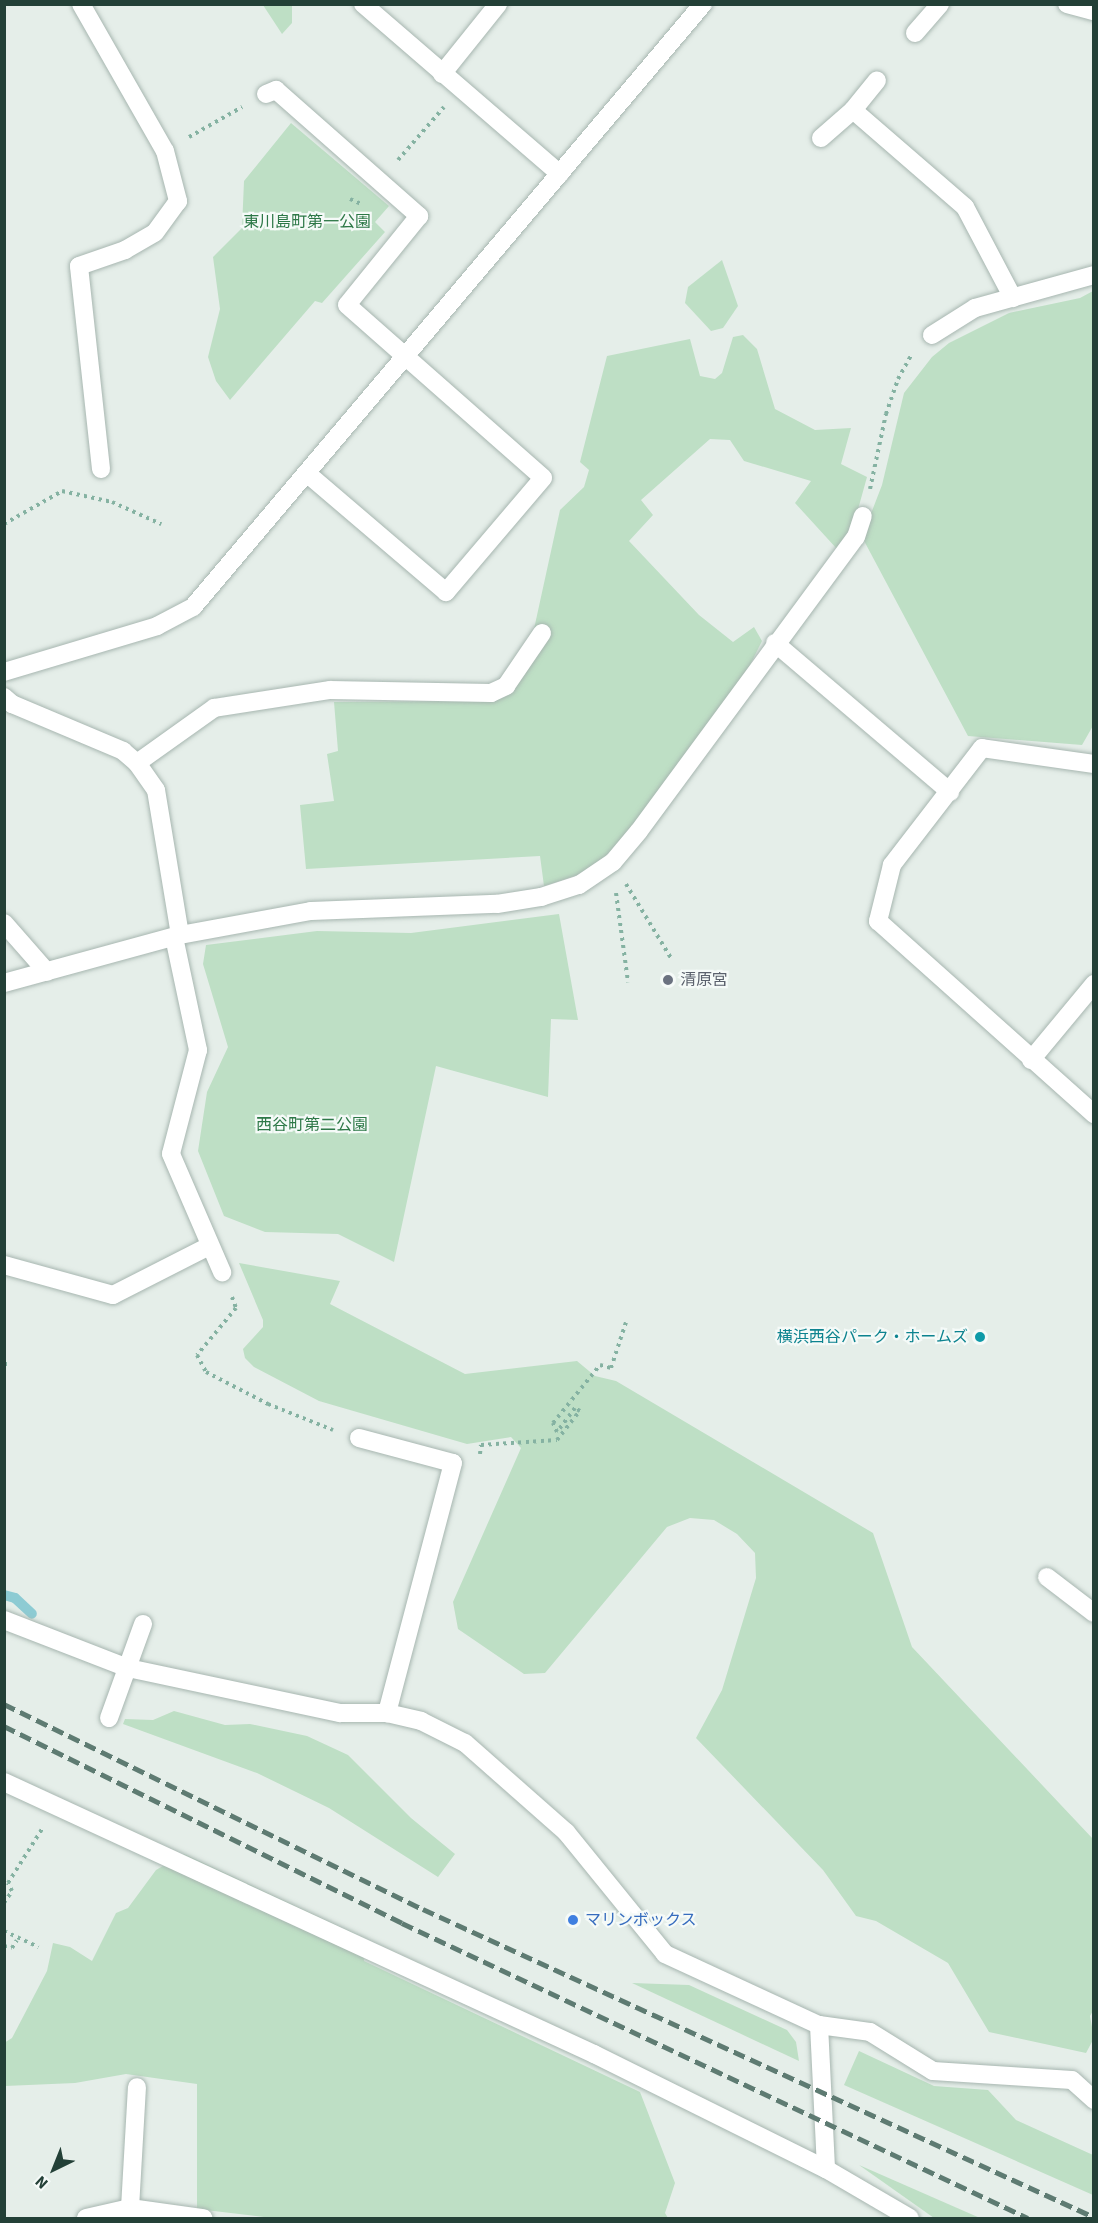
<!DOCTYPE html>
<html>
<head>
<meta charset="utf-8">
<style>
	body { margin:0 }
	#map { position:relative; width:1098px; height:2223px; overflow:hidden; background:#e5eee9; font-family:"Source Sans 3","Noto Sans JP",sans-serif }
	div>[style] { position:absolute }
	.green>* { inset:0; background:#bedfc5 }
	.stream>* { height:10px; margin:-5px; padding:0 5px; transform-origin:5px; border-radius:5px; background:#8dcbd3 }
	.path>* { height:4px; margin-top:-2px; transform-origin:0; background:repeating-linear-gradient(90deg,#85b2a2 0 3px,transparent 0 7.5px) }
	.roads { filter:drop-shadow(0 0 2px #a7b6b0) drop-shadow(0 0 2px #a7b6b0) }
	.lane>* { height:18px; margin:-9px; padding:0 9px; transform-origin:9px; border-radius:9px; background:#fff }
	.street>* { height:18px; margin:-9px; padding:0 9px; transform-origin:9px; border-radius:9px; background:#fff }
	.rail>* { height:4.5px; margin-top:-2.25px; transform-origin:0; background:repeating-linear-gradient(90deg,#5e7b72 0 12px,transparent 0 18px) }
	.dots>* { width:16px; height:16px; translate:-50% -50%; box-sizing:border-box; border:3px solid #f5faf8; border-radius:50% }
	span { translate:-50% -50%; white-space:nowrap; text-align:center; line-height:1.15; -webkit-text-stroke:4.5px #f5faf8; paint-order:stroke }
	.park-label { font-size:16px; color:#2d7847 }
	.worship-label { font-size:16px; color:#5b616d }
	.left { translate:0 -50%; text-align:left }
	.culture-label { font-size:16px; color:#0d838f }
	.right { translate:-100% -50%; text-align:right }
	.shop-label { font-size:16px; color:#366cbe }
	.frame { position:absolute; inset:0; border:6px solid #234037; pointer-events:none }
	.north { position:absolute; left:24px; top:2139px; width:60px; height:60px; -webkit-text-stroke:4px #f5faf8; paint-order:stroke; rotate:223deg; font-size:16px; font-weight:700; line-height:24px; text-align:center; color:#234037 }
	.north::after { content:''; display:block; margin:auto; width:21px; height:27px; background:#234037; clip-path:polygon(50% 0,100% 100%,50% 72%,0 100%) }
</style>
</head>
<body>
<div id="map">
	<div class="green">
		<i style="clip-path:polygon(263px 5px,292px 5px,292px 23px,282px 34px)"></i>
		<i style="clip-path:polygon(291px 123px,389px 206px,375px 222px,385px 232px,322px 303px,315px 301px,230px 400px,216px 381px,208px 357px,220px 309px,213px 257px,242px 228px,244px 181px)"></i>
		<i style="clip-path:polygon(722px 260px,738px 306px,723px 328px,711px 331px,685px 303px,688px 287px)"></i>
		<i style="clip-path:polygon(1093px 291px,1094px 724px,1082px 745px,968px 736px,862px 537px,882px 485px,904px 393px,932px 357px,949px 343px,1009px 313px,1080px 298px)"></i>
		<i style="clip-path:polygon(743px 335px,757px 349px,775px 409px,815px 430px,851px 428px,841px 464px,867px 477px,852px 531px,837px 549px,795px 503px,811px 481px,744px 461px,730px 440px,710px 439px,641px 500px,653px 515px,629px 541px,699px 615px,733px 642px,754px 627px,762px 641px,741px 683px,614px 851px,587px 872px,544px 886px,540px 856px,306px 869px,300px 805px,334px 801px,327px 754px,338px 751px,334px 702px,485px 701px,548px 638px,534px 629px,560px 510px,584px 487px,589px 470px,580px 462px,607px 356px,690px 339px,700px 376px,715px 379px,722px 373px,733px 337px)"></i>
		<i style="clip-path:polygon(559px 914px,578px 1020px,551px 1019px,548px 1097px,436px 1066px,394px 1262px,338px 1234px,265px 1232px,224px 1216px,198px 1151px,207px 1092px,228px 1047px,203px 964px,206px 945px,317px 931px,411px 933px)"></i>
		<i style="clip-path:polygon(239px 1263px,340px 1281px,330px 1304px,465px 1374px,577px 1361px,595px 1376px,616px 1381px,873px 1533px,912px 1647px,1093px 1839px,1094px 2009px,1090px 2016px,1094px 2038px,1086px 2053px,989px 2032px,948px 1963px,876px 1921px,856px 1916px,823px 1870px,696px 1738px,722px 1690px,756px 1578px,755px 1553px,737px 1534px,714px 1520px,690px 1518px,667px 1527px,545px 1673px,524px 1674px,458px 1629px,453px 1602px,521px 1448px,511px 1437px,467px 1444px,319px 1401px,254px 1367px,245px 1358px,243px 1349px,263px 1327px,263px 1320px)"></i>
		<i style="clip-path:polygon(174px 1711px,225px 1725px,250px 1724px,307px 1736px,348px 1755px,411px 1818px,455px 1854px,438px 1877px,329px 1808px,257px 1773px,123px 1724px,125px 1719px,153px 1720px)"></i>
		<i style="clip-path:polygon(184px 1854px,362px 1937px,364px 1961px,640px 2092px,675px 2183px,665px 2213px,668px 2218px,272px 2218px,197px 2209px,197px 2084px,126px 2074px,75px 2083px,5px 2086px,4px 2043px,12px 2038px,47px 1971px,53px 1943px,70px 1947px,92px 1961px,116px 1913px,128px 1908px,156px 1870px)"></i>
		<i style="clip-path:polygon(632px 1983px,689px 1985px,787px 2030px,796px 2042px,799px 2061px)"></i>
		<i style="clip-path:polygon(859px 2051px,934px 2086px,988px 2090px,1016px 2120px,1093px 2155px,1093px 2195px,844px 2085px)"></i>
		<i style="clip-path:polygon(859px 2165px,980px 2218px,934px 2218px)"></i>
	</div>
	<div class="stream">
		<i style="left:4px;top:1595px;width:11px;rotate:15deg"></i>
		<i style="left:15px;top:1598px;width:23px;rotate:43deg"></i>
	</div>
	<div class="path">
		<i style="left:189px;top:137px;width:61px;rotate:-29.5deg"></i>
		<i style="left:398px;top:160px;width:70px;rotate:-49deg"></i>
		<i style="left:350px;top:199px;width:12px;rotate:24deg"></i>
		<i style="left:870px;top:489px;width:77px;rotate:-78deg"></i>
		<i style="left:886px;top:414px;width:37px;rotate:-71deg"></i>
		<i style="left:898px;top:379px;width:29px;rotate:-61deg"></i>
		<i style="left:4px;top:524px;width:67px;rotate:-29.6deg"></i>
		<i style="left:62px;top:491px;width:51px;rotate:12.4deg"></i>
		<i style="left:112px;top:502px;width:54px;rotate:24.2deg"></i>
		<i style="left:626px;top:884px;width:87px;rotate:58.7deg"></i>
		<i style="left:616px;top:893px;width:90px;rotate:82.3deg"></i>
		<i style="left:232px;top:1297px;width:12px;rotate:70deg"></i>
		<i style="left:236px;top:1308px;width:61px;rotate:129.7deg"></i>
		<i style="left:197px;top:1355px;width:19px;rotate:62deg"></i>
		<i style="left:206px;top:1372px;width:70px;rotate:27.3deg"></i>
		<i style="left:268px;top:1404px;width:70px;rotate:21.8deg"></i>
		<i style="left:4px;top:1364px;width:7px"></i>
		<i style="left:480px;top:1454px;width:9px;rotate:-84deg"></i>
		<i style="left:481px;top:1445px;width:76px;rotate:-3.8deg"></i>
		<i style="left:557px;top:1440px;width:37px;rotate:-52deg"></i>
		<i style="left:580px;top:1411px;width:6px;rotate:-149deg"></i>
		<i style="left:575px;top:1408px;width:30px;rotate:127deg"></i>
		<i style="left:557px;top:1432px;width:10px;rotate:-114deg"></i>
		<i style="left:553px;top:1423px;width:75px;rotate:-51deg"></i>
		<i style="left:600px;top:1365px;width:11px;rotate:15deg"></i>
		<i style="left:611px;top:1368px;width:48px;rotate:-71.9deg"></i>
		<i style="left:4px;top:1903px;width:14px;rotate:-56deg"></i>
		<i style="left:12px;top:1891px;width:9px;rotate:-117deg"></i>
		<i style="left:8px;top:1883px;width:64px;rotate:-57.8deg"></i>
		<i style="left:4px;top:1931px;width:38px;rotate:25deg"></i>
		<i style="left:4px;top:1946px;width:8px;rotate:14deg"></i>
		<i style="left:12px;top:1948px;width:9px;rotate:-58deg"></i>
	</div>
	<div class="roads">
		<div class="lane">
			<i style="left:101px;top:469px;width:204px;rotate:-96.2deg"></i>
			<i style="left:79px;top:266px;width:49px;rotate:-19.2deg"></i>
			<i style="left:125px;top:250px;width:34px;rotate:-30deg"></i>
			<i style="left:330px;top:690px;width:161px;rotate:1.1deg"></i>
			<i style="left:491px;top:693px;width:17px;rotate:-25deg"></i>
			<i style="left:506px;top:686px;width:64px;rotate:-55.8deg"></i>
			<i style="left:109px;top:1718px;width:100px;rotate:-70.1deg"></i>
			<i style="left:819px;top:2025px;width:51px;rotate:7.8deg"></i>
			<i style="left:870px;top:2032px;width:74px;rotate:31.8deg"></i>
			<i style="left:933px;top:2071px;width:139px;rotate:3.7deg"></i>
			<i style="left:1072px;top:2080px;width:30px;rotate:42deg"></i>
			<i style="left:130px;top:2208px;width:121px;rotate:-86.7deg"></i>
		</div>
		<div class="street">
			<i style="left:81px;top:4px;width:169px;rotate:60.3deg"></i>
			<i style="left:165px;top:151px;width:52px;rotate:75.4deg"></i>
			<i style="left:178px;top:201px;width:39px;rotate:126deg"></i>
			<i style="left:363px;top:4px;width:260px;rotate:40.8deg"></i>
			<i style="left:1067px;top:4px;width:28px;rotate:15deg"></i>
			<i style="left:915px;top:33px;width:38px;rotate:-49deg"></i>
			<i style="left:442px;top:74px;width:90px;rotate:-51.3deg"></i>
			<i style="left:266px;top:94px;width:11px;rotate:-22deg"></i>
			<i style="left:276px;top:90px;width:191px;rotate:41.4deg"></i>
			<i style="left:419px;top:216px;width:114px;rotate:129deg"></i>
			<i style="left:347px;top:305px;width:261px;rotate:41.4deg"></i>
			<i style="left:543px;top:478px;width:150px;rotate:130.4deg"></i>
			<i style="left:446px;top:592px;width:182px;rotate:-139.5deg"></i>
			<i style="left:853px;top:110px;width:148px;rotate:40.9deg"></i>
			<i style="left:965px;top:207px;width:103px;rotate:62.2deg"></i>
			<i style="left:821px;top:138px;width:43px;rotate:-41.2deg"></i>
			<i style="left:853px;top:110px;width:38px;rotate:-51deg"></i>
			<i style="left:932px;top:335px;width:51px;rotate:-32.1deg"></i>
			<i style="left:975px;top:308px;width:123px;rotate:-15.5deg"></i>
			<i style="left:775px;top:643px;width:230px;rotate:40.4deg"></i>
			<i style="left:4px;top:672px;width:160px;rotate:-16.7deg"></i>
			<i style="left:157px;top:626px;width:41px;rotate:-27.8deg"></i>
			<i style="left:193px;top:607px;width:790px;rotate:-49.78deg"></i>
			<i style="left:4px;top:697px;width:11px;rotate:41deg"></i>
			<i style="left:12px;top:704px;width:121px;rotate:22.9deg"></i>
			<i style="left:123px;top:751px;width:18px;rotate:41deg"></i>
			<i style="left:137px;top:763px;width:33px;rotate:55deg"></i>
			<i style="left:156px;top:790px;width:147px;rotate:80.6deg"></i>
			<i style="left:137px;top:763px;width:95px;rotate:-35.5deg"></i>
			<i style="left:214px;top:708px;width:117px;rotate:-8.8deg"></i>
			<i style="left:1094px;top:764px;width:113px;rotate:-171.9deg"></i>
			<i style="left:982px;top:748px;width:148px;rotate:127.6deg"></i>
			<i style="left:892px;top:865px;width:58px;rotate:104deg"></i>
			<i style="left:878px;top:921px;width:290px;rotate:41.8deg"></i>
			<i style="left:4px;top:923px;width:65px;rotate:48.7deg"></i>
			<i style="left:174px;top:937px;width:116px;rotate:78deg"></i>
			<i style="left:198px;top:1050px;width:107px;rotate:104.6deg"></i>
			<i style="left:171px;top:1154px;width:129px;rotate:66.6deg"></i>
			<i style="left:4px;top:983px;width:182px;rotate:-15.3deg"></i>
			<i style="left:180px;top:935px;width:133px;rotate:-10.4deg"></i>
			<i style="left:311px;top:911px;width:186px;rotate:-2.2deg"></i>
			<i style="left:497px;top:904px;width:45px;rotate:-9deg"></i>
			<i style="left:541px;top:897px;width:40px;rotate:-18deg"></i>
			<i style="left:579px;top:885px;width:41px;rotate:-34.1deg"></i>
			<i style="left:613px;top:862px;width:40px;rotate:-50deg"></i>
			<i style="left:639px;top:831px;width:365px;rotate:-53.6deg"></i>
			<i style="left:856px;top:537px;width:22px;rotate:-72deg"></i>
			<i style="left:1031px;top:1060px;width:99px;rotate:-50.3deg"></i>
			<i style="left:4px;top:1265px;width:113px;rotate:15.4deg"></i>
			<i style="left:113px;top:1295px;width:108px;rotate:-27deg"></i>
			<i style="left:359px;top:1438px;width:97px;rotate:14.9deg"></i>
			<i style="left:453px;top:1463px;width:259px;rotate:104.8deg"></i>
			<i style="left:1047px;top:1577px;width:59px;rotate:37.5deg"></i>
			<i style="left:4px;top:1620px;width:133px;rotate:21.2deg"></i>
			<i style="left:128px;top:1668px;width:217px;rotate:12deg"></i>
			<i style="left:340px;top:1713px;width:47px"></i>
			<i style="left:387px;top:1713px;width:35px;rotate:13deg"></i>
			<i style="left:421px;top:1721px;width:49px;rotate:26.6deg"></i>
			<i style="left:465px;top:1743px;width:135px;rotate:41.4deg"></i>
			<i style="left:566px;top:1832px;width:157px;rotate:50.9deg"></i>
			<i style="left:665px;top:1954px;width:170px;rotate:24.8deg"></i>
			<i style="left:819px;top:2025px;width:144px;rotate:87.2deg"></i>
			<i style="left:4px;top:1782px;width:650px;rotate:24.75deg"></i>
			<i style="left:594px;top:2054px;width:259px;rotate:26.4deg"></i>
			<i style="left:826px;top:2169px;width:97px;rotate:30.3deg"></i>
			<i style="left:86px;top:2218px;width:45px;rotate:-12.8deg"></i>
			<i style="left:130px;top:2208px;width:74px;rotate:7.8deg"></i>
		</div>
	</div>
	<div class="rail">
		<i style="left:4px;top:1704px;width:466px;rotate:26.1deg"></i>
		<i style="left:423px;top:1909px;width:738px;rotate:24.66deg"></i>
		<i style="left:4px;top:1726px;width:444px;rotate:26.3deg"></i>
		<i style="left:402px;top:1923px;width:692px;rotate:25.23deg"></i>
	</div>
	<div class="dots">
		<i style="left:668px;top:980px;background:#6b7280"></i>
		<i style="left:980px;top:1337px;background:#0f9aa8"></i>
		<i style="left:573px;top:1920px;background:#3f7fe0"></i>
	</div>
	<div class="park-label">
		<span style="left:307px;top:222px">東川島町第一公園</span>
		<span style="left:312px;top:1125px">西谷町第二公園</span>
	</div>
	<div class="worship-label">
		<span class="left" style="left:680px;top:980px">清原宮</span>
	</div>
	<div class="culture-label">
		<span class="right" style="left:968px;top:1337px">横浜西谷パーク・ホームズ</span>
	</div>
	<div class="shop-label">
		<span class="left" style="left:585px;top:1920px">マリンボックス</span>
	</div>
	<div class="frame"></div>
	<div class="north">N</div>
</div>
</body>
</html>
